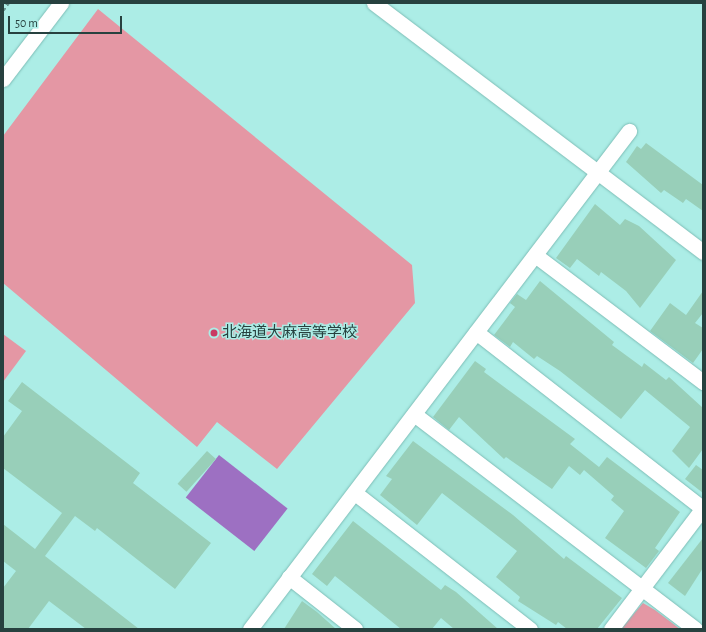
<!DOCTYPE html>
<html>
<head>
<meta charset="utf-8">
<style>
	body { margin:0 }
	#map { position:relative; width:706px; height:632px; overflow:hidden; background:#acede6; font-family:"Alegreya Sans","Noto Sans JP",sans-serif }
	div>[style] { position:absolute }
	.green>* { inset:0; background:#e497a4 }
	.water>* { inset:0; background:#9d70c2; transform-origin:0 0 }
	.building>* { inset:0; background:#98cfb9; transform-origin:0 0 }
	.path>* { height:2.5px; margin-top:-1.25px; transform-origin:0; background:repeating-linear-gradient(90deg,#689590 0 3px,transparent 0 6px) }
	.roads { filter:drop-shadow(0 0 1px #7dbdb6) drop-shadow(0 0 1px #7dbdb6) }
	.minor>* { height:15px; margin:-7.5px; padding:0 7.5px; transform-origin:7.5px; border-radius:7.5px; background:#fff }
	.dots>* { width:11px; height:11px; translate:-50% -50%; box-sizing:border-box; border:2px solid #acede6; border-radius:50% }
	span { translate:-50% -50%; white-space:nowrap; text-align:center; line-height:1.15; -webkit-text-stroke:3px #acede6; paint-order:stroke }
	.poi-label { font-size:15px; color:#27413f }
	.left { translate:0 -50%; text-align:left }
	.frame { position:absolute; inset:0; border:4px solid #27413f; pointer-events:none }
	.scale { position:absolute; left:8px; top:16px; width:114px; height:18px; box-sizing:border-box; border:2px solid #27413f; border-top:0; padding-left:5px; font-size:12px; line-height:14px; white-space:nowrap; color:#27413f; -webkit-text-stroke:3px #acede6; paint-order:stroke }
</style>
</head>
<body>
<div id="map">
	<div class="green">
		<i style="clip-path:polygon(98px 9px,412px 265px,415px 303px,277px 469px,217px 422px,197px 447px,3px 283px,3px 136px)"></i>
		<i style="clip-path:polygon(3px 334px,26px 351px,3px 382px)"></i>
		<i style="clip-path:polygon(643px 603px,655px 610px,680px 629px,621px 629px)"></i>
	</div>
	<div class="water">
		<i style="left:219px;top:455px;width:87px;height:54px;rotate:38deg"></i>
	</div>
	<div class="building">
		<i style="clip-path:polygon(646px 143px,703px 185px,703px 211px,686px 199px,683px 203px,664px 190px,661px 193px,626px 162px,637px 146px,641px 149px)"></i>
		<i style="clip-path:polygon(595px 204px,620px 225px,625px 219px,639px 226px,676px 260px,640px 308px,626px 291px,601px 272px,599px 276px,577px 259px,570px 268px,556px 258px)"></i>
		<i style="clip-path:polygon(540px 281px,614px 342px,612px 345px,642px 367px,644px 363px,666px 380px,669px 377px,703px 408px,703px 449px,689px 468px,672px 451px,690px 427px,645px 390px,621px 419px,560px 371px,537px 356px,534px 359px,513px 342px,510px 347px,494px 335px,515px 307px,510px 303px,517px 294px,526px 300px)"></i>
		<i style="clip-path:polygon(703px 291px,703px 313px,695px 323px,703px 328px,703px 349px,693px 363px,650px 331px,670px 303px,686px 315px)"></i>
		<i style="clip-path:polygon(475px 361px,486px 369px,484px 372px,575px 439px,570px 444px,599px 467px,607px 457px,680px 512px,655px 548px,659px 551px,646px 568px,605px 538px,624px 511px,611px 500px,614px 496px,584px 470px,580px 475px,569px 466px,552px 489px,506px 457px,504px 459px,459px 417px,449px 430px,433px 417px)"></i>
		<i style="clip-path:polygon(22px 382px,140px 473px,133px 483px,211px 543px,175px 589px,97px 528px,95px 531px,75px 516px,45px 556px,139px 629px,86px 629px,49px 601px,28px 629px,3px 629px,3px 588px,16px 571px,3px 561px,3px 524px,35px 549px,62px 513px,3px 468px,3px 437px,22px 411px,8px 401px)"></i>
		<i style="clip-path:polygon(413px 441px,513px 515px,564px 559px,566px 556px,622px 598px,597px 629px,567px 629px,558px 622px,556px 625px,518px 601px,520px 597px,496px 577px,517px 551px,442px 493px,417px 525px,380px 495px,392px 479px,386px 476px)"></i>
		<i style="left:207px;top:451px;width:12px;height:44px;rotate:42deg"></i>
		<i style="clip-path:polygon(696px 465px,703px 470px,703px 493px,685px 479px)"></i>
		<i style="clip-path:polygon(353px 521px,441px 590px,445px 585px,456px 592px,498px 629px,454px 629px,441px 618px,432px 629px,401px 629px,335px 576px,327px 586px,312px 574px)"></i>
		<i style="clip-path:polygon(703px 538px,703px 568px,685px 596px,668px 583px)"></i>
		<i style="clip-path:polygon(302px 601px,317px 612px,336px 629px,284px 629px)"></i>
	</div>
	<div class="path">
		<i style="left:3px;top:10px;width:9px;rotate:-54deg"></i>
	</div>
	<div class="roads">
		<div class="minor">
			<i style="left:374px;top:3px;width:413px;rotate:37.1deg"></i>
			<i style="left:3px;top:79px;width:96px;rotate:-52.7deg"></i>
			<i style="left:535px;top:255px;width:211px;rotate:37.1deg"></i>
			<i style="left:476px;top:332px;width:288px;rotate:37.9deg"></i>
			<i style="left:414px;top:414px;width:354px;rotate:37.4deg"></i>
			<i style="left:355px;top:493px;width:222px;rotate:37.9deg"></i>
			<i style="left:289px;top:577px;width:84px;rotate:38.2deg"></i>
			<i style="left:250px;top:629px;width:626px;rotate:-52.73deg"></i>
			<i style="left:611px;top:629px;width:152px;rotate:-52.8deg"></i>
		</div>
	</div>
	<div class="dots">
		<i style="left:214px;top:333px;background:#c93a63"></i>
	</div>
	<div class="poi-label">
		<span class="left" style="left:222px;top:333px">北海道大麻高等学校</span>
	</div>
	<div class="frame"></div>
	<div class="scale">50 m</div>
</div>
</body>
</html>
